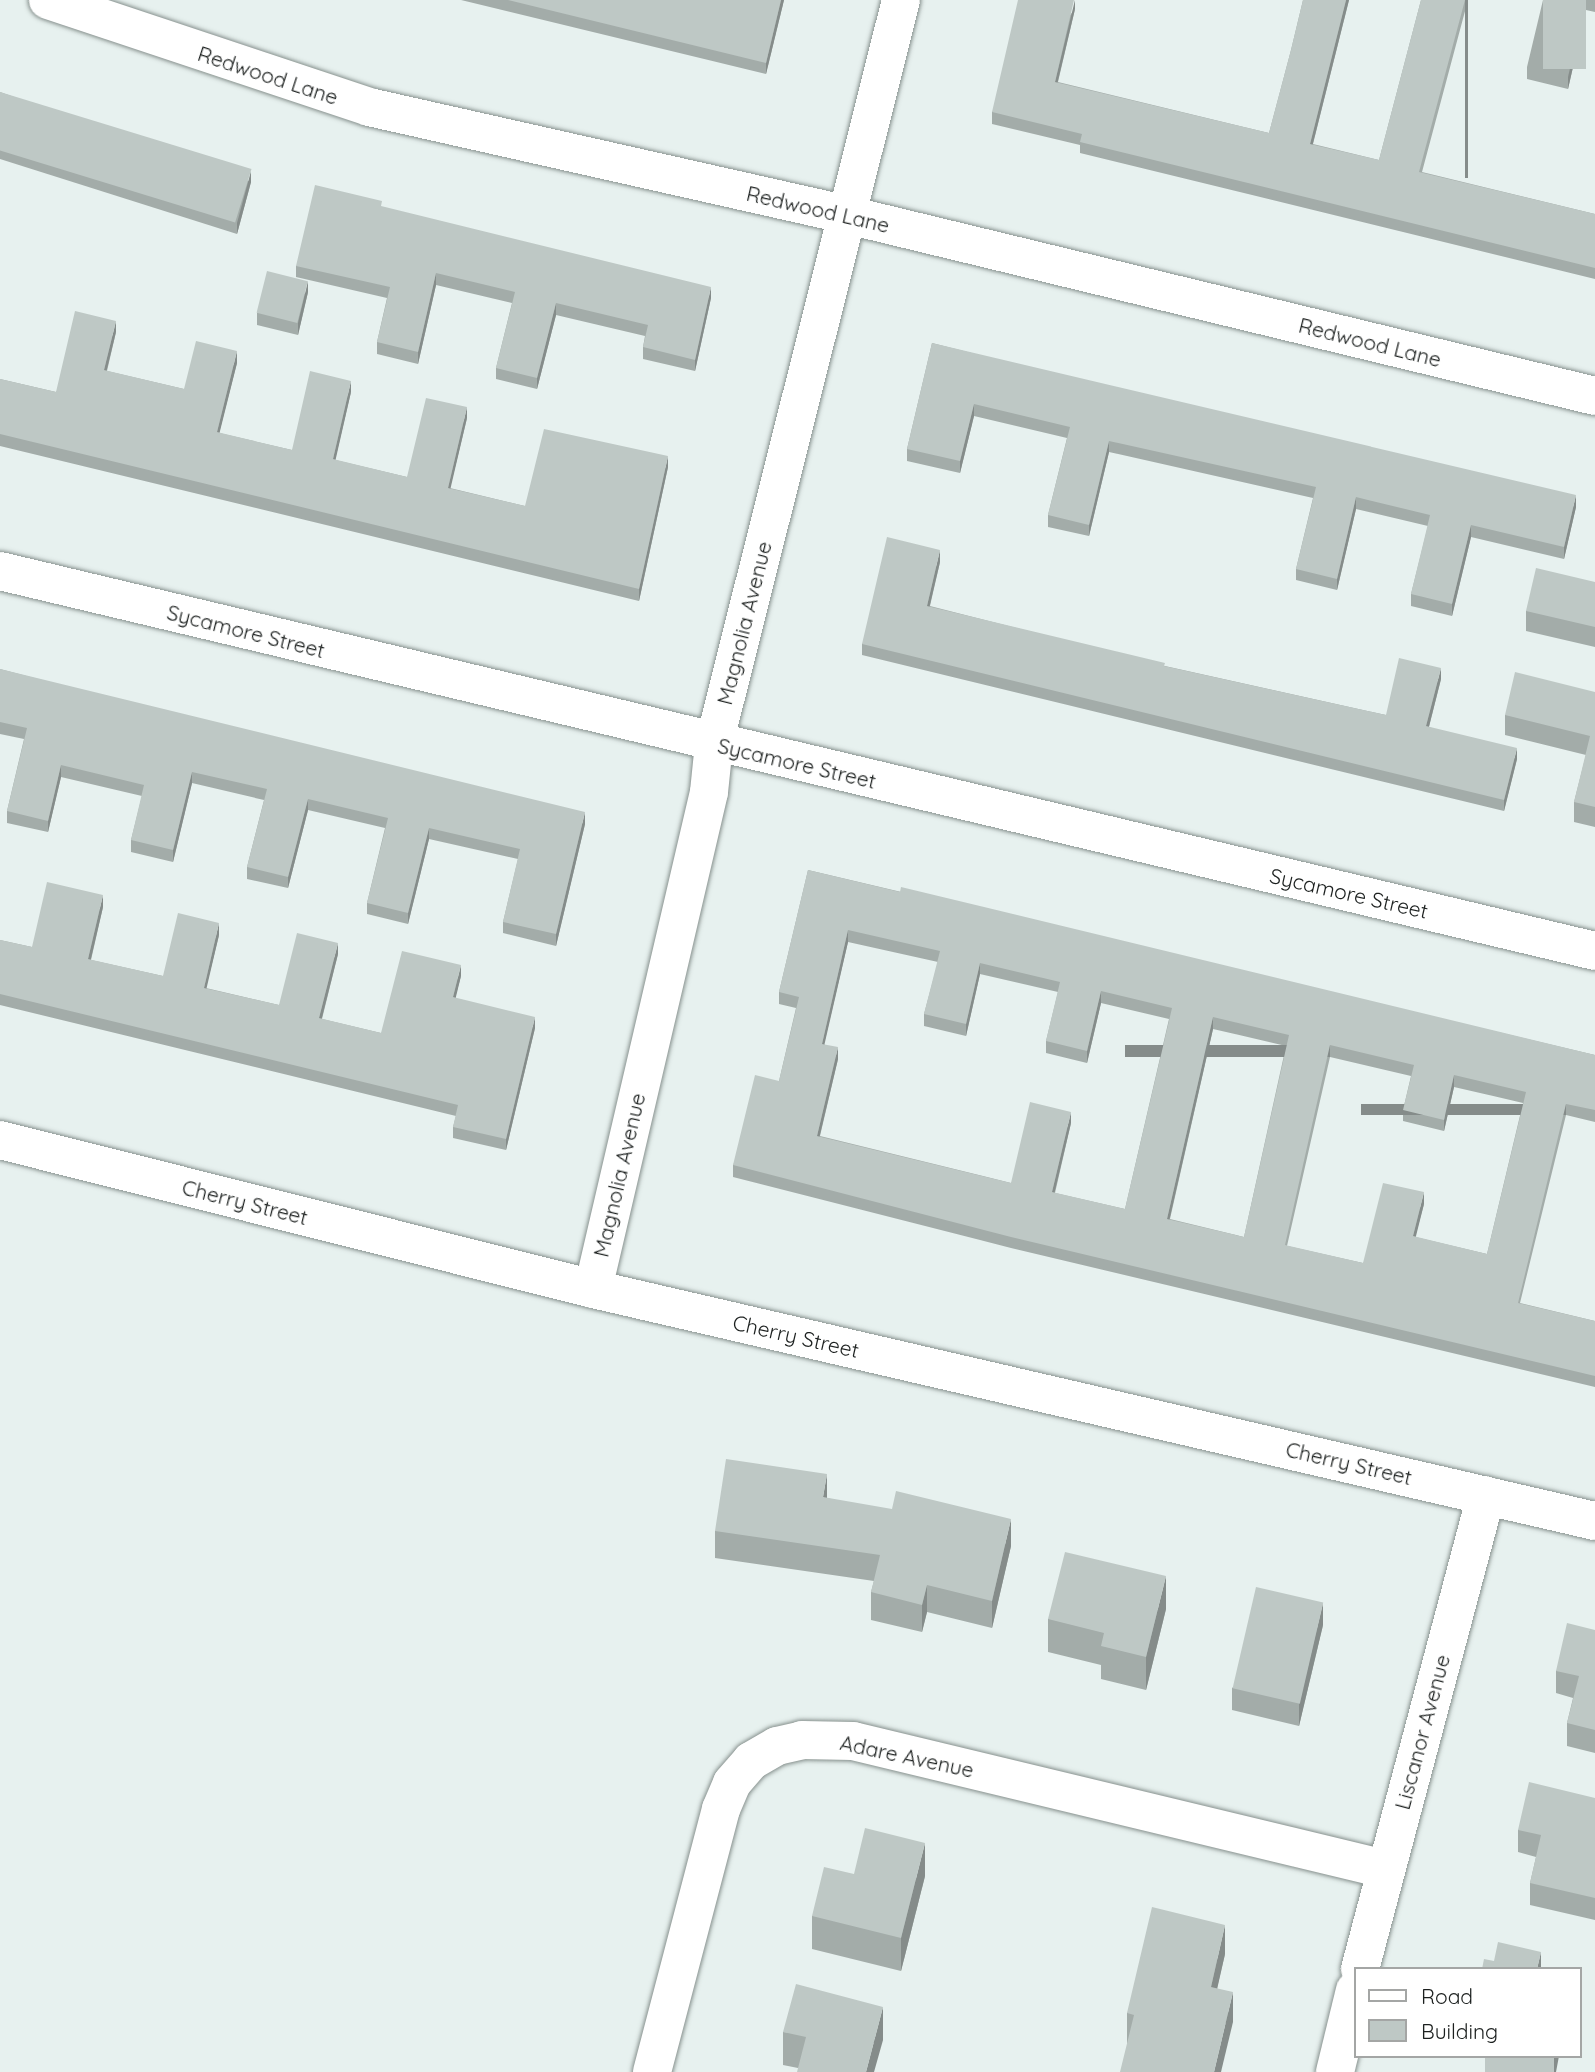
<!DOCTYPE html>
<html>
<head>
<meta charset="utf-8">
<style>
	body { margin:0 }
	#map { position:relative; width:1595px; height:2072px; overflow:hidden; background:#e7f1ef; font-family:Quicksand,sans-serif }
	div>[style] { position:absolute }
	.roads { filter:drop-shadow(0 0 2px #87918e) drop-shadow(0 0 2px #87918e) }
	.minor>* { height:38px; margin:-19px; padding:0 19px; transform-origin:19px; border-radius:19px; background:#fff }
	.wall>* { inset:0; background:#a3aca9 }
	.shaded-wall>* { inset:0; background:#858c8a; transform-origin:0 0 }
	.building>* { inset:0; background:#bec8c5; transform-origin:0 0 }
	span { translate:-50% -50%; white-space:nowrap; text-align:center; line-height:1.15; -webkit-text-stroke:5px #fff; paint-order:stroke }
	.street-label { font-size:21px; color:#1c201f }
	.legend { position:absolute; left:1354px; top:1967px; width:228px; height:91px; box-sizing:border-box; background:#fff; border:2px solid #a4a6a5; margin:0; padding:9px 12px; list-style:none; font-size:21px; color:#1c201f }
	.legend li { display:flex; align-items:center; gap:14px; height:35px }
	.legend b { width:35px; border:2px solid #a4a6a5 }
</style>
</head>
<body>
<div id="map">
	<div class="roads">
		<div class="minor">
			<i style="left:48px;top:0;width:338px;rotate:18.4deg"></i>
			<i style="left:369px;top:107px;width:491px;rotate:12.7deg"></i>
			<i style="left:848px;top:215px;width:769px;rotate:13.62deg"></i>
			<i style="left:0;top:571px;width:1640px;rotate:13.4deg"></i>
			<i style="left:0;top:1140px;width:611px;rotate:14.1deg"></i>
			<i style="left:593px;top:1289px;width:1029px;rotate:13.04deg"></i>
			<i style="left:593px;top:1289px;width:510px;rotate:-76.86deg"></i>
			<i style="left:709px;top:792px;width:48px;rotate:-84.1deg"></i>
			<i style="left:714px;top:744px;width:767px;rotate:-75.89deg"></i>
			<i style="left:1360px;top:1969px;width:490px;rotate:-75.1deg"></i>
			<i style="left:652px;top:2072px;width:272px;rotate:-75.3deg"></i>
			<i style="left:721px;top:1809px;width:28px;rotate:-67deg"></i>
			<i style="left:732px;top:1783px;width:29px;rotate:-49deg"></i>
			<i style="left:751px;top:1761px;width:30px;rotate:-30deg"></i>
			<i style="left:777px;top:1746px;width:26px;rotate:-13deg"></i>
			<i style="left:802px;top:1740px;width:51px;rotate:1.1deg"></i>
			<i style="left:853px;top:1741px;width:547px;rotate:13.53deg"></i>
			<i style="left:1335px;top:2072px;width:84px;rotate:-76.3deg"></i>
		</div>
	</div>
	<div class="wall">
		<i style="clip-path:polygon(461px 0,784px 0,766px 74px)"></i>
		<i style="clip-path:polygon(1303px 0,1349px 0,1313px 144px,1379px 160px,1421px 0,1468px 0,1422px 172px,1595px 214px,1595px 279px,1080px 153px,1080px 145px,992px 124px,992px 112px,1075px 9px,1058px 82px,1269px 133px,1291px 50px)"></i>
		<i style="clip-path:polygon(1543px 0,1595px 0,1595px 12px,1586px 10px,1568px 89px,1527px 79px,1527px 67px)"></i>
		<i style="clip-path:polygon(0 92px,251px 182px,237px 234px,0 159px)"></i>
		<i style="clip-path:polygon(382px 207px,711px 298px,695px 371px,643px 359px,643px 347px,645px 336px,556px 315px,537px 389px,496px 379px,496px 368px,512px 303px,436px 285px,418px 364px,377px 354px,377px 342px,387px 298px,296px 277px,296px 266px)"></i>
		<i style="clip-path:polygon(308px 292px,298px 335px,257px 325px,257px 313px)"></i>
		<i style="clip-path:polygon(116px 332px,107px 371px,184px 389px,237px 363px,219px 433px,292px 450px,351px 392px,335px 460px,407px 477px,467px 418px,450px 488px,525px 506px,668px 467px,639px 601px,0 446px,0 379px,56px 392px)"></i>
		<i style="clip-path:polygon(932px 343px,1576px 507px,1564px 559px,1471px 537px,1452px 616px,1411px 606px,1411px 594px,1428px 526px,1356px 509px,1337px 590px,1296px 580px,1296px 569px,1313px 498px,1109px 452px,1089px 536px,1048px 527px,1048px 515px,1067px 438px,974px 416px,960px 473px,907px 461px,907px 449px)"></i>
		<i style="clip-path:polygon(940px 562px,930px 606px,1165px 666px,1386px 715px,1441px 679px,1429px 727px,1517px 759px,1504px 811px,862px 655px,862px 644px)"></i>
		<i style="clip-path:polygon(1595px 582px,1595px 647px,1526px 631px,1526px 611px)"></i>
		<i style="clip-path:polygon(0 669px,585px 824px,556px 946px,503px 933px,503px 922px,518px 859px,429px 839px,408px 924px,367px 914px,367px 903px,385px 828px,308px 810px,288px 888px,247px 879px,247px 867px,264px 800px,192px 783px,173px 862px,131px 852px,131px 840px,142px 796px,61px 777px,48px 832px,7px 823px,7px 811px,24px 739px,0 734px)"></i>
		<i style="clip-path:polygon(1595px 692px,1595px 827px,1574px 822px,1574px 802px,1586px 755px,1505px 735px,1505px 715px)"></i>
		<i style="clip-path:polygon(evenodd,808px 870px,1595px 1055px,1595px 1122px,1566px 1115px,1520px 1303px,1595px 1321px,1595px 1387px,1011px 1248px,733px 1177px,733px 1165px,779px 1081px,796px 1008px,779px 1004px,779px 992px,808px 870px,848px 942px,938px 962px,924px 1014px,924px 1026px,966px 1036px,980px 974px,1058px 992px,1046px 1041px,1046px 1053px,1087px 1063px,1101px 1003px,1169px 1019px,1125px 1209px,1055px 1193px,1071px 1123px,1011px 1183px,820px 1136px,838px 1059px,824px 1044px,848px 942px,808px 870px,1213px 1029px,1286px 1046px,1244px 1237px,1170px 1219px,1213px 1029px,808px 870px,1330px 1057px,1411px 1076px,1403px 1110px,1403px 1121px,1444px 1131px,1454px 1087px,1523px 1103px,1487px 1254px,1415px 1237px,1424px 1204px,1363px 1263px,1287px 1246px,1330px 1057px)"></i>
		<i style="clip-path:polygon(103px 907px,91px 960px,163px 976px,219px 935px,206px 988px,279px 1005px,338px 954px,322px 1019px,381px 1033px,461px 976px,455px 998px,535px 1028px,506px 1150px,453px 1138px,453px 1127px,456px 1116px,0 1005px,0 940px,32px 947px)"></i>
		<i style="clip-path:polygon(827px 1498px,1011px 1546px,992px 1628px,927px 1612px,922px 1632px,871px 1620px,871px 1592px,874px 1581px,715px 1558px,715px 1531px)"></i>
		<i style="clip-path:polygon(1166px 1609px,1146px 1690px,1101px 1679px,1101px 1665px,1048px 1652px,1048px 1619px)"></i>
		<i style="clip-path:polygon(1323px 1625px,1299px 1726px,1232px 1710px,1232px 1688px)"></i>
		<i style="clip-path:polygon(1595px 1630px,1595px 1753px,1567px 1746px,1567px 1723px,1573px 1698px,1556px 1693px,1556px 1671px)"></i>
		<i style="clip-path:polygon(1595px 1798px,1595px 1920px,1530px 1905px,1530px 1883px,1536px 1857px,1518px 1852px,1518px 1830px)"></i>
		<i style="clip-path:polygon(925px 1876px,901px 1971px,812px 1949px,812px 1916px)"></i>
		<i style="clip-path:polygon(1225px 1954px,1217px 1988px,1233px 2022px,1127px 2043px,1127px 2013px)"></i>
		<i style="clip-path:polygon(783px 2032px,883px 2040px,798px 2068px,783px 2065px)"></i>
	</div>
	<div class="shaded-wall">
		<i style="clip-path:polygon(781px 0,784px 0,766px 74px,766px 63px)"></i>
		<i style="clip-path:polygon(1075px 0,1075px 9px,1055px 93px,1055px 82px)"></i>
		<i style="clip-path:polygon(1346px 0,1349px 0,1310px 155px,1310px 144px)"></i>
		<i style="left:1465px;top:0;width:3px;height:178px"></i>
		<i style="clip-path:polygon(1586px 0,1586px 10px,1568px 89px,1568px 77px)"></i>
		<i style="clip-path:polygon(251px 171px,251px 182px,237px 234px,237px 223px)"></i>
		<i style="clip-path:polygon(436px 273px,436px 285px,418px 364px,418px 352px)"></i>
		<i style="clip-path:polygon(308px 281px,308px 292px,298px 335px,298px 323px)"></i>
		<i style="clip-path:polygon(711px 287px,711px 298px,695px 371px,695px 360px)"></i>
		<i style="clip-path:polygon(556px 303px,556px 315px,537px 389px,537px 378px)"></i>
		<i style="clip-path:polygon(116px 321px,116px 332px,104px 381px,104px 370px)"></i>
		<i style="clip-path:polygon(237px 351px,237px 363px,217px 443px,217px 432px)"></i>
		<i style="clip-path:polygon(351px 381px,351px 392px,333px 471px,333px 459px)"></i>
		<i style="clip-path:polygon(974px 404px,974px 416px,960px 473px,960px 461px)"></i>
		<i style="clip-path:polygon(467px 407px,467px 418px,448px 499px,448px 488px)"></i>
		<i style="clip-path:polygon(1109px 441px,1109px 452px,1089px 536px,1089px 525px)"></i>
		<i style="clip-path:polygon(668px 456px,668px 467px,639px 601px,639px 589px)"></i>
		<i style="clip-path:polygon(1576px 495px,1576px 507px,1564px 559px,1564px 547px)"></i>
		<i style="clip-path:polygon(1356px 497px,1356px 509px,1337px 590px,1337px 579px)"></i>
		<i style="clip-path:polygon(1471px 525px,1471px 537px,1452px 616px,1452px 604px)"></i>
		<i style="clip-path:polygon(940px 550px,940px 562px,927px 617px,927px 606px)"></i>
		<i style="clip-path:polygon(1441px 668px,1441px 679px,1426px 738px,1426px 726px)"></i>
		<i style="clip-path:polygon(1517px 748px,1517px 759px,1504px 811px,1504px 800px)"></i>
		<i style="clip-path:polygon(61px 765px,61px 777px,48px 832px,48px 821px)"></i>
		<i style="clip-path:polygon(192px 772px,192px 783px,173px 862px,173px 850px)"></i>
		<i style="clip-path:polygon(308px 799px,308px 810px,288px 888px,288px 877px)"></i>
		<i style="clip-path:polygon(585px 812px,585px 824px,556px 946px,556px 934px)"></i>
		<i style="clip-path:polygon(429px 828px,429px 839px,408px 924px,408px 913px)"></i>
		<i style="clip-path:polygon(103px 895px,103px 907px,88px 971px,88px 959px)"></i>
		<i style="clip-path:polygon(219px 923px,219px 935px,204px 999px,204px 988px)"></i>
		<i style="clip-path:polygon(848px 930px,848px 942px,822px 1055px,822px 1044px)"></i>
		<i style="clip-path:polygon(338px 943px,338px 954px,319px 1029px,319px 1018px)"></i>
		<i style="clip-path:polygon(980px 963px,980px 974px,966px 1036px,966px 1024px)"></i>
		<i style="clip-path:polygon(461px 965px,461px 976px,453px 1009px,453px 997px)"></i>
		<i style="clip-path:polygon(1101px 991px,1101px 1003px,1087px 1063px,1087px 1051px)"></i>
		<i style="clip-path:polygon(535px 1017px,535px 1028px,506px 1150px,506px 1139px)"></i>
		<i style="clip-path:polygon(1213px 1017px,1213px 1029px,1167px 1230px,1167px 1219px)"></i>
		<i style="left:1330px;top:1045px;width:12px;height:205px;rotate:90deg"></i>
		<i style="clip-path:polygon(838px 1047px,838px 1059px,817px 1147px,817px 1136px)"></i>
		<i style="clip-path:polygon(1454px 1075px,1454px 1087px,1444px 1131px,1444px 1120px)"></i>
		<i style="left:1566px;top:1104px;width:11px;height:205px;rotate:90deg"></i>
		<i style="clip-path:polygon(1071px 1112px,1071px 1123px,1052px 1203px,1052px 1192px)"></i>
		<i style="clip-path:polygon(1424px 1192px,1424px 1204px,1413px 1248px,1413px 1236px)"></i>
		<i style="clip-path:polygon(827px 1474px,827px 1501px,823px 1497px)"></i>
		<i style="clip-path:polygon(1011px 1519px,1011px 1546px,992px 1628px,992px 1601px)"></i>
		<i style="clip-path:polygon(1166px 1576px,1166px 1609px,1146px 1690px,1146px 1657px)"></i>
		<i style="clip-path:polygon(927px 1585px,927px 1612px,922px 1632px,922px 1605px)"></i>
		<i style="clip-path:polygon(1323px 1603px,1323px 1625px,1299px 1726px,1299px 1704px)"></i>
		<i style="clip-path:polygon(925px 1843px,925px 1876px,901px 1971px,901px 1938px)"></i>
		<i style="clip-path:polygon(1225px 1925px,1225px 1954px,1211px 2016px,1211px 1987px)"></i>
		<i style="clip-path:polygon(1541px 1952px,1541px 1969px,1537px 1969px)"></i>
		<i style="clip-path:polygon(1233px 1992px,1233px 2022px,1221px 2072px,1214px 2072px)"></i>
		<i style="clip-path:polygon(883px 2007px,883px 2040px,874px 2072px,866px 2072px)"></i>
		<i style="clip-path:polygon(1554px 2056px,1559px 2056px,1556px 2072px,1550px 2072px)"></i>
	</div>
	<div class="building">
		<i style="clip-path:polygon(508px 0,781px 0,766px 63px)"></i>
		<i style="clip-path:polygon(1018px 0,1074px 0,1055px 82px,1269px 133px,1291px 50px,1303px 0,1346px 0,1310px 144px,1379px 160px,1421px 0,1465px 0,1419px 172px,1595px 214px,1595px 268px,1080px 142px,1082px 134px,992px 112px)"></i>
		<i style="left:1543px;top:0;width:43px;height:69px"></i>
		<i style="left:0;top:92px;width:263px;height:56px;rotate:17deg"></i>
		<i style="clip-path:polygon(315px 185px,382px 201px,381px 206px,711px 287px,695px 360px,643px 347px,648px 325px,556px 303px,537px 378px,496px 368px,515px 292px,436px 273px,418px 352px,377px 342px,390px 287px,296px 266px)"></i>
		<i style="left:267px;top:271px;width:42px;height:43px;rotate:14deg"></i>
		<i style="clip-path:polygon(75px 311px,116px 321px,104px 370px,184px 389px,196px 341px,237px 351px,217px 432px,292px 450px,310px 371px,351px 381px,333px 459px,407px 477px,426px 398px,467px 407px,448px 488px,525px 506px,544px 429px,668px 456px,639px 589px,0 434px,0 379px,56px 392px)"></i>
		<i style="clip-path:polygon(932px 343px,1576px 495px,1564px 547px,1471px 525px,1452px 604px,1411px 594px,1430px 515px,1356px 497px,1337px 579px,1296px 569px,1316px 487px,1109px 441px,1089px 525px,1048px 515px,1070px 427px,974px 404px,960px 461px,907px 449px)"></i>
		<i style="clip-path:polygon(887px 537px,940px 550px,927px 606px,1165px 663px,1164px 666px,1386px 715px,1399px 658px,1441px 668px,1426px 726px,1517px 748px,1504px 800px,862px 644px)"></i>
		<i style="clip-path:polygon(1536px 568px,1595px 582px,1595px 627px,1526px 611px)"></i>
		<i style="clip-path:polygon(0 669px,585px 812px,556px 934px,503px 922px,520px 849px,429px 828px,408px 913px,367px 903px,388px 818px,308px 799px,288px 877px,247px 867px,267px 789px,192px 772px,173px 850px,131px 840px,144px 785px,61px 765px,48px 821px,7px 811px,27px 728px,0 722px)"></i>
		<i style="clip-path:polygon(1515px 672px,1595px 692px,1595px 807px,1574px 802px,1590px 736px,1505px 715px)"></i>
		<i style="clip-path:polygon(evenodd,808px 870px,900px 892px,901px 887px,1595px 1055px,1595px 1110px,1566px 1104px,1518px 1303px,1595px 1321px,1595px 1376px,1011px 1237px,733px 1165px,755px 1075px,779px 1081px,799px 997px,779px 992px,808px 870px,848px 930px,940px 951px,924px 1014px,966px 1024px,980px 963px,1060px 982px,1046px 1041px,1087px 1051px,1101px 991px,1172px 1008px,1125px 1209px,1052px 1192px,1071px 1112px,1030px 1102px,1011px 1183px,817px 1136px,838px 1047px,822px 1044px,848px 930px,808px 870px,1213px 1017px,1289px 1035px,1244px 1237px,1167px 1219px,1213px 1017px,808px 870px,1330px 1045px,1414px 1065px,1403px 1110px,1444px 1120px,1454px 1075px,1526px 1092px,1487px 1254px,1413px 1236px,1424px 1192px,1383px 1183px,1363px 1263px,1285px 1245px,1330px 1045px)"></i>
		<i style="clip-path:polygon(47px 882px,103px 895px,88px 959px,163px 976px,178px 913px,219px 923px,204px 988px,279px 1005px,297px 933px,338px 943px,319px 1018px,381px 1033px,402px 951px,461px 965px,453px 997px,535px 1017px,506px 1139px,453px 1127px,458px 1105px,0 994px,0 940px,32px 947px)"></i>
		<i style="clip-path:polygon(726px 1459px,827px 1474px,823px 1497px,892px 1509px,896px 1491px,1011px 1519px,992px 1601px,927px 1585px,922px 1605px,871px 1592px,880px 1555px,715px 1531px)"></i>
		<i style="clip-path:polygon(1065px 1552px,1166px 1576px,1146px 1657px,1101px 1646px,1104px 1633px,1048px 1619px)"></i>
		<i style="left:1256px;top:1587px;width:69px;height:104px;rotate:13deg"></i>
		<i style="clip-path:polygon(1567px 1623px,1595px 1630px,1595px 1730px,1567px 1723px,1579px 1676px,1556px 1671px)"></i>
		<i style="clip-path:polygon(1529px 1782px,1595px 1798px,1595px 1898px,1530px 1883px,1541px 1835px,1518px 1830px)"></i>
		<i style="clip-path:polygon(865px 1828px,925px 1843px,901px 1938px,812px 1916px,824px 1867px,854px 1874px)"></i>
		<i style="clip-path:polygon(1152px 1907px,1225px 1925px,1211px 1987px,1233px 1992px,1214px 2072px,1120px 2072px,1134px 2015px,1127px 2013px)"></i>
		<i style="clip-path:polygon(1498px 1942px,1541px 1952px,1537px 1969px,1482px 1969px,1484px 1959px,1494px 1961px)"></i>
		<i style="clip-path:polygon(796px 1984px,883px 2007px,866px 2072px,797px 2072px,806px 2037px,783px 2032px)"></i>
		<i style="left:1485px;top:2056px;width:69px;height:16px"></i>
	</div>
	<div class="street-label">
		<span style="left:268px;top:75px;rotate:18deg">Redwood Lane</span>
		<span style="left:818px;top:209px;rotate:13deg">Redwood Lane</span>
		<span style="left:1370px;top:342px;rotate:14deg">Redwood Lane</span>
		<span style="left:744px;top:623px;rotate:-76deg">Magnolia Avenue</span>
		<span style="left:246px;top:631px;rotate:14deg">Sycamore Street</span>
		<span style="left:797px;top:763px;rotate:13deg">Sycamore Street</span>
		<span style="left:1349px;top:893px;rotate:13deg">Sycamore Street</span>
		<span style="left:619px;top:1175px;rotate:-77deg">Magnolia Avenue</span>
		<span style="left:245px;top:1202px;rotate:14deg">Cherry Street</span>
		<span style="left:796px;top:1336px;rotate:13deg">Cherry Street</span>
		<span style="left:1349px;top:1463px;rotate:13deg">Cherry Street</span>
		<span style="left:1422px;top:1732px;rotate:-75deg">Liscanor Avenue</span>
		<span style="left:907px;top:1756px;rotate:12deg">Adare Avenue</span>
	</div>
	<ul class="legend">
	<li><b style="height:9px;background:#fff"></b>Road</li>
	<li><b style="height:19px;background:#bec8c5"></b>Building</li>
	</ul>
</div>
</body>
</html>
